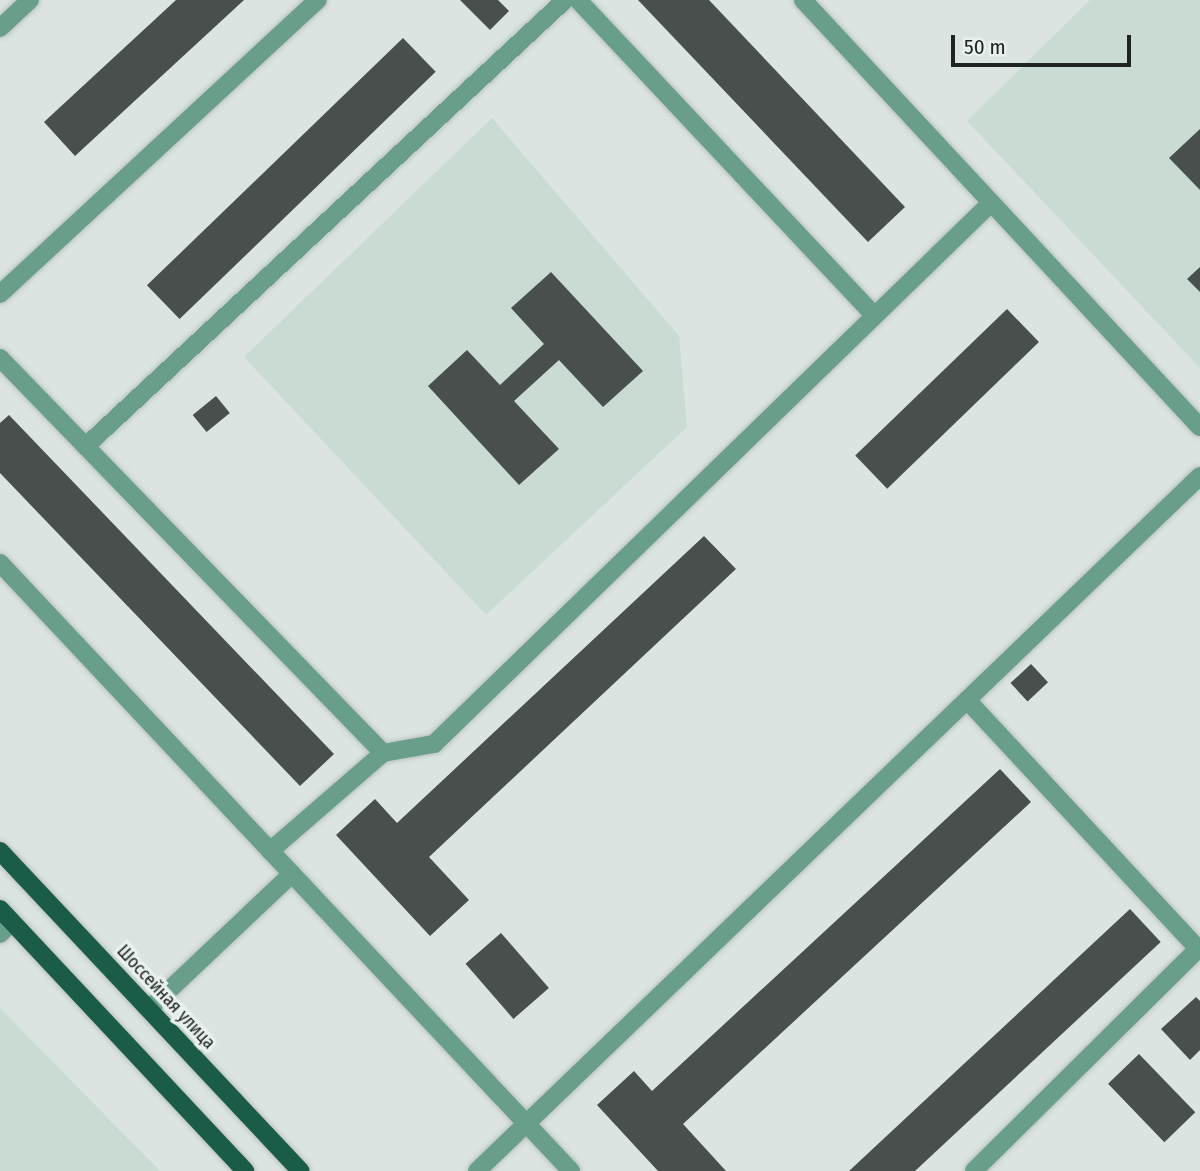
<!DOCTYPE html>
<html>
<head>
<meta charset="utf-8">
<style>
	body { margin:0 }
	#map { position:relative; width:1200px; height:1171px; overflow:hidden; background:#dbe4e0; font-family:"Fira Sans Condensed",sans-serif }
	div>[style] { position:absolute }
	.built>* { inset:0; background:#cadbd4 }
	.building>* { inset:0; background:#484f4c; transform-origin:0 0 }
	.roads { filter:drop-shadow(0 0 2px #b9c1be) drop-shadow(0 0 2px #b9c1be) }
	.minor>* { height:18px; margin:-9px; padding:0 9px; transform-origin:9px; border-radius:9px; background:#689e8a }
	.major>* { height:18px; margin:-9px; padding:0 9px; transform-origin:9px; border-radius:9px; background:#1b5c48 }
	span { translate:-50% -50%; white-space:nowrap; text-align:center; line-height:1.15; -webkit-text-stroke:7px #e8f1ed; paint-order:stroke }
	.street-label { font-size:18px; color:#202322 }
	.scale { position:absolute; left:951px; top:35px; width:180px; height:32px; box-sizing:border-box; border:4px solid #202322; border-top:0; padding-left:9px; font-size:21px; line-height:24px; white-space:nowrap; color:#202322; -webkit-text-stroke:5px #e8f1ed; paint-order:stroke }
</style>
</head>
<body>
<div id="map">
	<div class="built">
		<i style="clip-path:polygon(1090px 0,1200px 0,1200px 368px,967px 121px)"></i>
		<i style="clip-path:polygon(492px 118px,679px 336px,687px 427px,486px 615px,244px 357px)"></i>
		<i style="clip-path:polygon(0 1008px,160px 1171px,0 1171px)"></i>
	</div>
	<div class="building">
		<i style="clip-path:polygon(176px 0,244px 0,75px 156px,44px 122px)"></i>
		<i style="clip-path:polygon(460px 0,498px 0,509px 11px,490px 30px)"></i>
		<i style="clip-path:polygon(638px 0,709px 0,905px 207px,868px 242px)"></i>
		<i style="left:403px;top:38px;width:47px;height:356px;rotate:46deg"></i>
		<i style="clip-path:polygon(1200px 129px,1200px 190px,1169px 158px)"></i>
		<i style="clip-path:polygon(1200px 267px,1200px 292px,1187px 279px)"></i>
		<i style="clip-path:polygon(551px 272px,643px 371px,603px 407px,559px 360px,514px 401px,559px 449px,519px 485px,428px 386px,467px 350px,500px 385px,544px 344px,511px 308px)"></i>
		<i style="left:1007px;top:309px;width:46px;height:211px;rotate:46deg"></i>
		<i style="left:216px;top:396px;width:22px;height:30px;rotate:51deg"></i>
		<i style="clip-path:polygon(9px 415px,334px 754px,300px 786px,0 473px,0 423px)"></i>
		<i style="clip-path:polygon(704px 536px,736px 569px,429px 857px,469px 900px,430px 936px,336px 835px,375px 799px,397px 823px)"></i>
		<i style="left:1031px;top:664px;width:25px;height:28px;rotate:47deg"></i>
		<i style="clip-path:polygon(1000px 769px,1031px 802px,683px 1124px,726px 1171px,658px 1171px,597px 1105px,634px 1071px,652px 1091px)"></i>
		<i style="left:1130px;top:909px;width:45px;height:386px;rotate:47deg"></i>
		<i style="left:501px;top:933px;width:73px;height:47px;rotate:49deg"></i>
		<i style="clip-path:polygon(1196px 997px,1200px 1001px,1200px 1050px,1190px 1060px,1161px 1029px)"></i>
		<i style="left:1139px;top:1054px;width:81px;height:43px;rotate:46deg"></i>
	</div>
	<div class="roads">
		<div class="minor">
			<i style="left:578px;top:0;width:432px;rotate:46.8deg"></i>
			<i style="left:803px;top:0;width:583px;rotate:47.09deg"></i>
			<i style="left:0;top:28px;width:41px;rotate:-43deg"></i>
			<i style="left:0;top:294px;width:433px;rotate:-42.8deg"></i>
			<i style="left:0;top:358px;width:550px;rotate:45.88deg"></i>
			<i style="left:86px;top:446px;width:654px;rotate:-42.96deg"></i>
			<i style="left:0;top:563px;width:834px;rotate:46.8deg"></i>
			<i style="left:967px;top:700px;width:340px;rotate:47.1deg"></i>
			<i style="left:1198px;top:949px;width:315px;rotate:135.3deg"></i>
			<i style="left:270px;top:851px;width:150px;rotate:-40.9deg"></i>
			<i style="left:383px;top:753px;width:52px;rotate:-10deg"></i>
			<i style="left:434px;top:744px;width:776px;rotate:-44.17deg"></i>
			<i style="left:0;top:934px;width:17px;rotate:-45deg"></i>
			<i style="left:149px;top:1009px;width:197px;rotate:-43.4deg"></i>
			<i style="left:477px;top:1171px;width:1003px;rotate:-43.87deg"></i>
		</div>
		<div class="major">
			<i style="left:0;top:851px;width:439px;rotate:46.8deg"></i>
			<i style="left:0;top:909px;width:359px;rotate:46.9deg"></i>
		</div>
	</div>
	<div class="street-label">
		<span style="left:166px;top:997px;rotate:47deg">Шоссейная улица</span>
	</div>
	<div class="scale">50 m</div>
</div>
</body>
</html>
